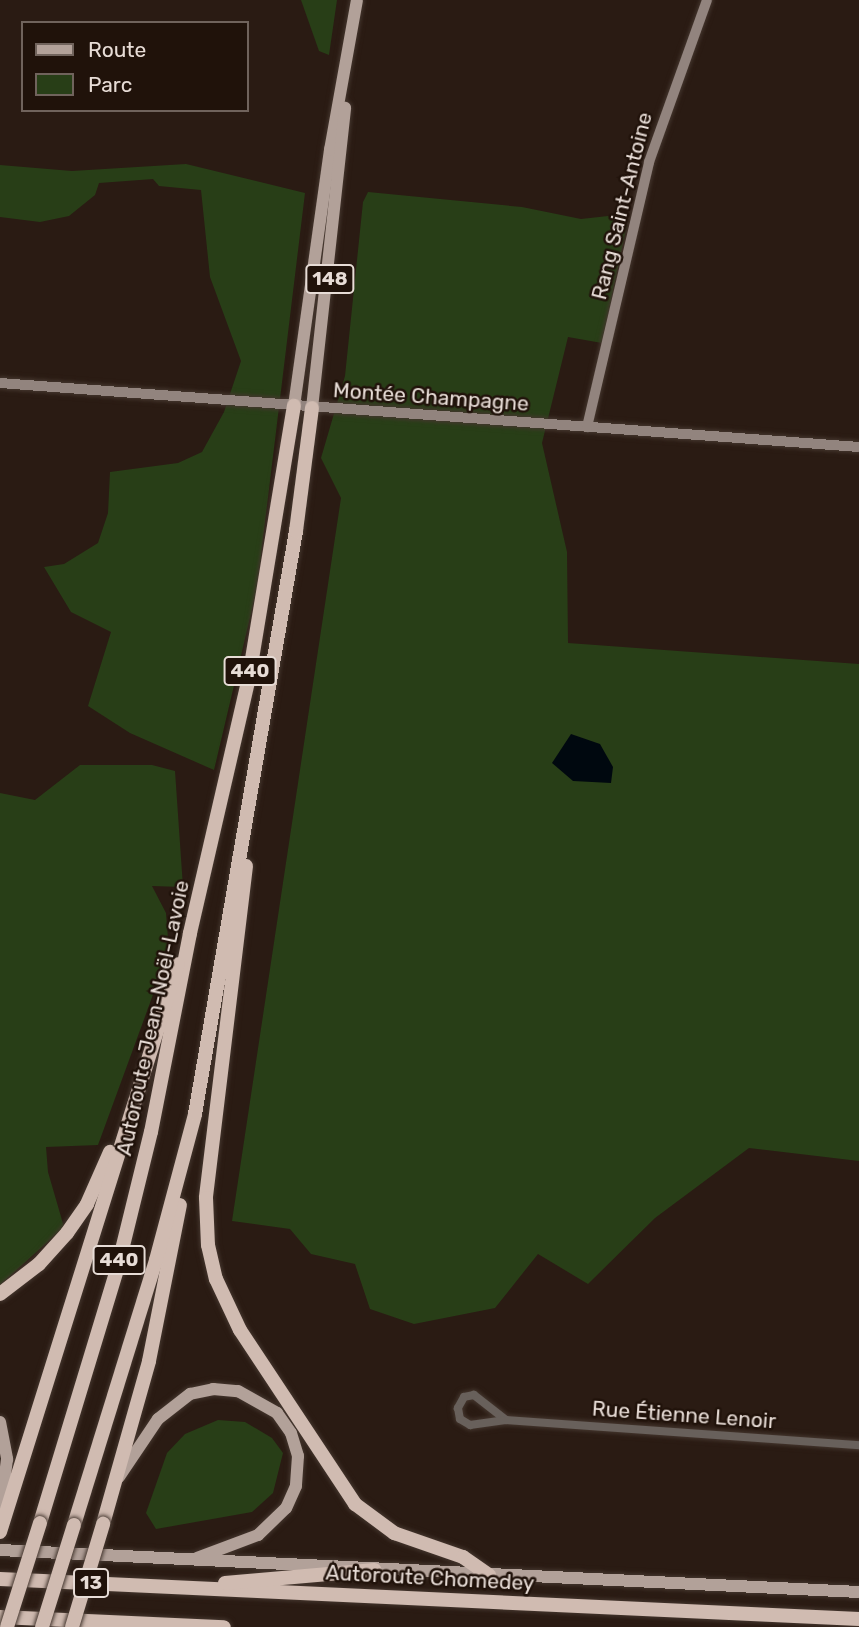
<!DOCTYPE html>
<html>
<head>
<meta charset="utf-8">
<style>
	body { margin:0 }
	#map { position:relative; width:859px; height:1627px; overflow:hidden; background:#2a1b13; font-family:Rubik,sans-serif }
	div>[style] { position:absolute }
	.green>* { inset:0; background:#283e17 }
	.water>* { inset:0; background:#00080f }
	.roads { filter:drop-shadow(0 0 2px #44362e) drop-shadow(0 0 2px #44362e) }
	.street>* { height:8px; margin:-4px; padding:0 4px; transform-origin:4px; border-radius:4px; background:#68605b }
	.secondary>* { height:10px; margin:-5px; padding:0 5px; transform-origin:5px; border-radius:5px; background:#92847e }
	.primary>* { height:12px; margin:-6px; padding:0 6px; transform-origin:6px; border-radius:6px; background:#b2a199 }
	.highway>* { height:14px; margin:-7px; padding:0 7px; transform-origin:7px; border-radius:7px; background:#d0bbb1 }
	.bridges { filter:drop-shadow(0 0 2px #44362e) drop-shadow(0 0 2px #44362e) }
	.highway-bridge>* { height:14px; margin:-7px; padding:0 7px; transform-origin:7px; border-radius:7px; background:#d0bbb1 }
	span { translate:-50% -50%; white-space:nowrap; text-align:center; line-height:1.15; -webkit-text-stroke:5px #20120a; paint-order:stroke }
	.shield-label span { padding:2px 5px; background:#20120a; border:2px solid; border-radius:5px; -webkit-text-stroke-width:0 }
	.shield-label { font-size:19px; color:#e7dcd6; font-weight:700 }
	.street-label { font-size:21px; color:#e7dcd6 }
	.legend { position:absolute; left:21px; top:21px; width:228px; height:91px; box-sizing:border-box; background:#20120a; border:2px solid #70635c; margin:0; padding:9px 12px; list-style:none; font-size:21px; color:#e7dcd6 }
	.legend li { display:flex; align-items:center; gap:14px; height:35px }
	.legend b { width:35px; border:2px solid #70635c }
</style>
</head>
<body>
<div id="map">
	<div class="green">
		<i style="clip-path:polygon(301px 0,337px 0,329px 55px,319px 51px)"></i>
		<i style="clip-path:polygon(186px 164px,305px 193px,257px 588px,214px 770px,130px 733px,88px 706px,111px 632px,71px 612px,44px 567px,64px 564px,98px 543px,108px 513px,110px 472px,178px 463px,202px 452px,224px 412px,241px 361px,210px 277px,201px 190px,159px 186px,153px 179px,99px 183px,95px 195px,69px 216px,40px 222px,0 217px,0 165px,72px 171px)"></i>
		<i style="clip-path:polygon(368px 192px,522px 207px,581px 219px,608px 216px,627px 225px,602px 343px,568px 337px,542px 443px,567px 552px,568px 643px,859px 664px,859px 1161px,749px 1148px,655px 1218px,588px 1284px,538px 1254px,495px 1308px,414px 1324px,370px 1309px,355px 1264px,311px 1254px,290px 1229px,232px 1221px,341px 498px,321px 458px,345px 376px,363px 202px)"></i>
		<i style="clip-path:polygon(80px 765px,152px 765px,175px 771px,183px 887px,152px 886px,166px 913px,169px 951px,98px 1145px,46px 1147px,48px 1172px,64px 1227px,0 1285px,0 793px,35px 800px)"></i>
		<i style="clip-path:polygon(218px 1420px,245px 1422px,272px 1438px,283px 1453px,273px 1493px,252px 1512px,156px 1529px,146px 1513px,167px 1453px,185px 1434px)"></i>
	</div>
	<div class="water">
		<i style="clip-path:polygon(571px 734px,600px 744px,613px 767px,611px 783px,573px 781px,552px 763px)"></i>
	</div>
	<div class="roads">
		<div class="street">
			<i style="left:506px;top:1420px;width:41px;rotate:-142deg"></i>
			<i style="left:474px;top:1395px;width:10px;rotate:169deg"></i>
			<i style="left:464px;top:1397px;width:13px;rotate:119deg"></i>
			<i style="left:458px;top:1408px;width:11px;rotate:80deg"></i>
			<i style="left:460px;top:1419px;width:12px;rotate:31deg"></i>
			<i style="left:470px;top:1425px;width:36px;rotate:-8deg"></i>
			<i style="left:506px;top:1420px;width:354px;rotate:4.1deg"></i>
		</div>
		<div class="secondary">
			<i style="left:0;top:383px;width:861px;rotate:4.26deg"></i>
			<i style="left:587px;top:427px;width:272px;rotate:-76.8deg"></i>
			<i style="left:649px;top:162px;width:172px;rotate:-70.3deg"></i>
		</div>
		<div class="primary">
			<i style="left:294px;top:406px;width:259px;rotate:-82deg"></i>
			<i style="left:330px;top:150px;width:152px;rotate:-79.8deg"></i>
			<i style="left:312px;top:408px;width:302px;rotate:-83.7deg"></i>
			<i style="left:0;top:1422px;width:38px;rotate:79deg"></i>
			<i style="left:7px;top:1459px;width:56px;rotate:97.1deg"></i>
			<i style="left:119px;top:1477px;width:70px;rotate:-56.1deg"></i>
			<i style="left:158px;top:1419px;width:41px;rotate:-38deg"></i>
			<i style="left:190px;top:1394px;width:24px;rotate:-12deg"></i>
			<i style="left:213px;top:1389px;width:25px;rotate:5deg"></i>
			<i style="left:238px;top:1391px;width:45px;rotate:29.4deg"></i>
			<i style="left:277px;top:1413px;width:24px;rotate:55deg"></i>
			<i style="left:291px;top:1433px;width:24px;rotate:73deg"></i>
			<i style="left:298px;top:1456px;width:30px;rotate:94deg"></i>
			<i style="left:296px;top:1486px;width:24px;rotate:114deg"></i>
			<i style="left:286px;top:1508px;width:39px;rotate:136deg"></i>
			<i style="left:258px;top:1535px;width:65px;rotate:159.3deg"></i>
			<i style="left:0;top:1550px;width:860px;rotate:2.8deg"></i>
		</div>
		<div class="highway">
			<i style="left:246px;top:866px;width:334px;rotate:96.9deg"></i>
			<i style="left:206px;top:1198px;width:47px;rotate:87.6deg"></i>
			<i style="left:208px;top:1245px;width:35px;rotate:77deg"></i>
			<i style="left:216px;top:1279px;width:56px;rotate:64.8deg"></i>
			<i style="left:240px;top:1330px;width:209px;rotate:56.5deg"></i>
			<i style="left:355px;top:1504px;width:49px;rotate:36.6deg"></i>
			<i style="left:394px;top:1533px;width:73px;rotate:19.2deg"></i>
			<i style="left:463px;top:1557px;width:32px;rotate:35deg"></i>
			<i style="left:0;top:1294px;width:49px;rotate:-37.6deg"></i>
			<i style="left:39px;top:1264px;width:42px;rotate:-47.9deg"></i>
			<i style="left:67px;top:1233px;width:35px;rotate:-55deg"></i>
			<i style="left:87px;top:1204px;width:57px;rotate:-66.1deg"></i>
			<i style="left:40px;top:1523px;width:269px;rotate:-73.1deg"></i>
			<i style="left:118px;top:1266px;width:138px;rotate:-76.2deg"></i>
			<i style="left:151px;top:1132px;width:203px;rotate:-78.9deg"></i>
			<i style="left:190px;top:933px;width:263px;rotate:-77deg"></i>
			<i style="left:249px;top:677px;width:275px;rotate:-80.6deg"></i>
			<i style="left:103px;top:1524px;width:169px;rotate:-74.2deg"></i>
			<i style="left:149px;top:1361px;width:159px;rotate:-78.8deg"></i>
			<i style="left:74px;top:1525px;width:277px;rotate:-72.8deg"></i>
			<i style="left:156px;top:1260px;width:151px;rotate:-75deg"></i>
			<i style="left:195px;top:1114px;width:592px;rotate:-80.17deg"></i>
			<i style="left:296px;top:531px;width:124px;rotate:-82.6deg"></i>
			<i style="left:0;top:1532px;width:595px;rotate:-72.6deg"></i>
			<i style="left:0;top:1579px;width:860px;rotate:2.67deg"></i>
			<i style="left:225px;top:1583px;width:150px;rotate:-5deg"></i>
			<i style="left:0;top:1617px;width:224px;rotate:2.6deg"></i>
		</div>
	</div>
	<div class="bridges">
		<div class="highway-bridge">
			<i style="left:7px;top:1627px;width:109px;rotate:-72.4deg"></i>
			<i style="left:42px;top:1627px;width:107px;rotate:-72.6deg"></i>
			<i style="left:72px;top:1627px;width:108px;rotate:-73.2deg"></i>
		</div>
	</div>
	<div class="shield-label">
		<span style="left:330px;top:279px">148</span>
		<span style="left:250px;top:671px">440</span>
		<span style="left:119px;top:1260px">440</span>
		<span style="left:91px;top:1583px">13</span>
	</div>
	<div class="street-label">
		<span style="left:622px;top:206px;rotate:-76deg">Rang Saint-Antoine</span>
		<span style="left:431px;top:397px;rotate:4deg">Montée Champagne</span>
		<span style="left:153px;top:1018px;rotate:-78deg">Autoroute Jean-Noël-Lavoie</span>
		<span style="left:684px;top:1415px;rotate:4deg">Rue Étienne Lenoir</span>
		<span style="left:430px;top:1578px;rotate:3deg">Autoroute Chomedey</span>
	</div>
	<ul class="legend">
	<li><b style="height:9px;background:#b2a199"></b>Route</li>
	<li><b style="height:19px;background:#283e17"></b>Parc</li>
	</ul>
</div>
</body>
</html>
